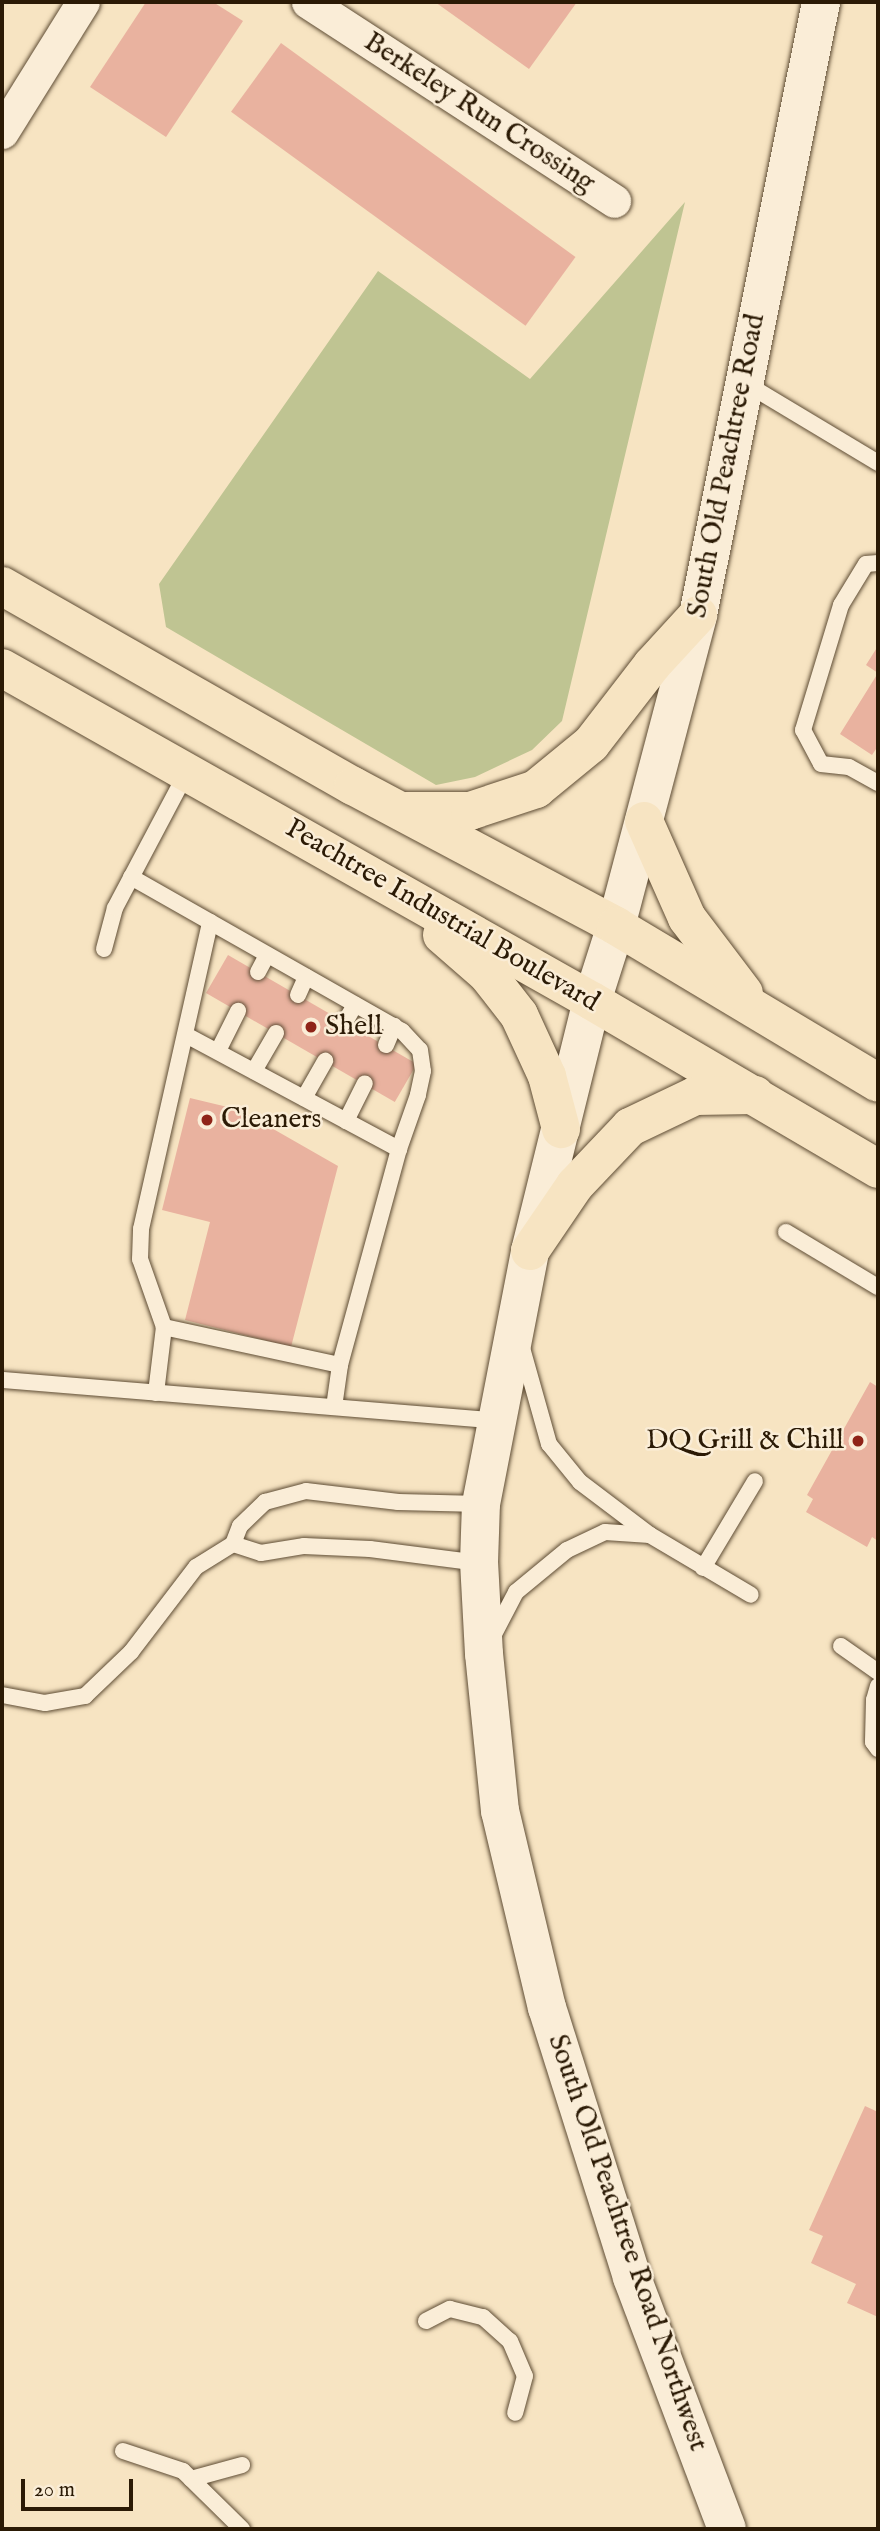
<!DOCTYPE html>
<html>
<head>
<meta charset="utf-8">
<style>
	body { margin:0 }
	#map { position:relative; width:880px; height:2531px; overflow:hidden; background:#f7e4c2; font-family:"IM FELL English",serif }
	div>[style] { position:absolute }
	.green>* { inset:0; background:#bfc492 }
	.building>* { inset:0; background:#e9b29f; transform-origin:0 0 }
	.roads { filter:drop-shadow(0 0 2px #5e4c34) drop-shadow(0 0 2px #5e4c34) }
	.lane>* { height:16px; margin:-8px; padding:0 8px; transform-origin:8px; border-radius:8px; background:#faedd7 }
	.street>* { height:33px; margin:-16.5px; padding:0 16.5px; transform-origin:16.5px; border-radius:16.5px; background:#faedd7 }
	.secondary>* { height:38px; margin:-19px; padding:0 19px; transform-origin:19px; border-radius:19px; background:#faedd7 }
	.highway>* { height:38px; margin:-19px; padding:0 19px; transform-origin:19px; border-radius:19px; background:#f7e4c2 }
	.dots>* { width:19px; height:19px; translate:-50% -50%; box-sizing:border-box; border:4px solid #faedd7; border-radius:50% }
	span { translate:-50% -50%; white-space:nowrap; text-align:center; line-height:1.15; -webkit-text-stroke:5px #faedd7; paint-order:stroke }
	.street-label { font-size:28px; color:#2b1a05 }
	.poi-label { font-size:28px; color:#2b1a05 }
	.left { translate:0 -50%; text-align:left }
	.right { translate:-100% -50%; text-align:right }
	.frame { position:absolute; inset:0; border:4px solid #2b1a05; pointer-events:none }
	.scale { position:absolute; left:21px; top:2479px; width:112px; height:32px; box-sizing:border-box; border:4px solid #2b1a05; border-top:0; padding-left:9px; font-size:21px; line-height:24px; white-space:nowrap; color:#2b1a05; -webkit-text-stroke:5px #faedd7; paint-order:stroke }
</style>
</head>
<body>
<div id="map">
	<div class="green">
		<i style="clip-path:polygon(685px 202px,562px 721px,532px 750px,475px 777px,436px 785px,166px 627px,159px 584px,378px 271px,530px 379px)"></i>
	</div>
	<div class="building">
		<i style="clip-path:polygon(146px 2px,213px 2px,243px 21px,166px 137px,90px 87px)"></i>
		<i style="clip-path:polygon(435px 2px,577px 2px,529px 69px)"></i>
		<i style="left:281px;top:43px;width:364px;height:85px;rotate:36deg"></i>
		<i style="clip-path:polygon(878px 646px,878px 746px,872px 755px,840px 734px,878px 673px,866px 665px)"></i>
		<i style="left:228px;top:955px;width:218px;height:44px;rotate:30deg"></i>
		<i style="clip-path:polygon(190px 1098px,240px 1110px,338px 1166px,291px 1347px,185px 1320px,210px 1222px,162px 1210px)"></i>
		<i style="clip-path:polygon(870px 1382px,878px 1387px,878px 1541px,872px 1537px,867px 1547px,806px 1512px,813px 1499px,807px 1495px)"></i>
		<i style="clip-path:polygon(865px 2106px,878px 2112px,878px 2317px,847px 2303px,856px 2284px,811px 2263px,823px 2236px,809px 2230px)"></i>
	</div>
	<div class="roads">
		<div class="lane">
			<i style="left:745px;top:383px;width:155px;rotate:31deg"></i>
			<i style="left:878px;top:563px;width:12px;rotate:175deg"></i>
			<i style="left:866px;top:564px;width:48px;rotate:121.4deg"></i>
			<i style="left:841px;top:605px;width:131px;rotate:106.9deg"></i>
			<i style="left:803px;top:730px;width:38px;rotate:62deg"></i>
			<i style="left:821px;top:764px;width:28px;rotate:6deg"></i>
			<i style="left:849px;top:767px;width:33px;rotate:29deg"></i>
			<i style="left:131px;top:877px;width:312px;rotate:29.6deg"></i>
			<i style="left:402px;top:1031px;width:26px;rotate:47deg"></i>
			<i style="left:420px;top:1050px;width:21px;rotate:82deg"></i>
			<i style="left:423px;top:1071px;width:25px;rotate:102deg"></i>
			<i style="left:418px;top:1095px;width:57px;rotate:109.4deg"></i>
			<i style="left:399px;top:1149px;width:224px;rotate:105.3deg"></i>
			<i style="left:340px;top:1365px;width:42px;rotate:98.1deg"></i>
			<i style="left:104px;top:949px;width:42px;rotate:-75deg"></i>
			<i style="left:115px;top:908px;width:154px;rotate:-62.1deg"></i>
			<i style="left:258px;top:972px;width:19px;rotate:-62deg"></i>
			<i style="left:298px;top:995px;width:20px;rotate:-66deg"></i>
			<i style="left:345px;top:1022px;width:20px;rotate:-60deg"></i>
			<i style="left:186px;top:1035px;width:242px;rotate:28.2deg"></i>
			<i style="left:386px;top:1045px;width:21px;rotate:-67deg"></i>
			<i style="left:218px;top:1051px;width:45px;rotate:-63.4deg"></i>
			<i style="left:254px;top:1071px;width:44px;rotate:-59.9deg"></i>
			<i style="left:304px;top:1098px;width:43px;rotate:-60.4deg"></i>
			<i style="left:346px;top:1121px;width:42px;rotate:-63.4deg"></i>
			<i style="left:786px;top:1232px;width:107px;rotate:30.9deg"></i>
			<i style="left:164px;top:1327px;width:180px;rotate:12.2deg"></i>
			<i style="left:522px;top:1348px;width:100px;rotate:74.3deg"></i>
			<i style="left:549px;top:1444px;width:49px;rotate:50.8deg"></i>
			<i style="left:580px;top:1482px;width:88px;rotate:37.1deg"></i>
			<i style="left:650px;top:1535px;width:117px;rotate:30.7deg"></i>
			<i style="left:2px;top:1380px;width:496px;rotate:4.7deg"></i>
			<i style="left:156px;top:1393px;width:66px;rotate:-83.1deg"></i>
			<i style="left:164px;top:1327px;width:72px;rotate:-109.4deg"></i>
			<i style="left:140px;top:1259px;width:30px;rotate:-88deg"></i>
			<i style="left:141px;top:1229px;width:315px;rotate:-77.3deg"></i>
			<i style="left:233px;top:1544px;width:29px;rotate:18deg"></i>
			<i style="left:261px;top:1553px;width:44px;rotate:-9.2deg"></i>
			<i style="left:304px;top:1546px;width:66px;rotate:2.6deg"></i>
			<i style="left:370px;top:1549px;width:110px;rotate:7.3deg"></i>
			<i style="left:703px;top:1568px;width:101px;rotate:-59.1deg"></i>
			<i style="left:492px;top:1638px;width:52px;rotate:-62.4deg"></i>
			<i style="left:516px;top:1592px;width:66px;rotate:-39.5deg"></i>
			<i style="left:567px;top:1550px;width:42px;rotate:-25.3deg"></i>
			<i style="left:605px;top:1532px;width:45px;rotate:3.8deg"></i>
			<i style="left:841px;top:1646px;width:45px;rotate:35.1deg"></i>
			<i style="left:878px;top:1686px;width:15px;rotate:106deg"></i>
			<i style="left:874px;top:1700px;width:42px;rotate:91.4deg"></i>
			<i style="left:873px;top:1742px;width:9px;rotate:54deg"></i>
			<i style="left:2px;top:1695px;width:44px;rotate:10.5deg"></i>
			<i style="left:45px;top:1703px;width:41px;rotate:-9.9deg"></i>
			<i style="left:85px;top:1696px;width:64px;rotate:-43.7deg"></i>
			<i style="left:131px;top:1652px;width:107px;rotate:-52.6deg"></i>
			<i style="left:196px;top:1567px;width:44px;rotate:-31.9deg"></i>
			<i style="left:233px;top:1544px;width:19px;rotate:-69deg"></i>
			<i style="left:240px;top:1526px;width:35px;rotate:-44deg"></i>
			<i style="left:265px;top:1502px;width:42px;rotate:-15deg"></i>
			<i style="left:306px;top:1491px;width:93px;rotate:6.8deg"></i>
			<i style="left:398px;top:1502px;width:83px;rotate:1.4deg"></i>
			<i style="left:426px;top:2321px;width:27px;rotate:-27deg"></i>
			<i style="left:450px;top:2309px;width:34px;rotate:14deg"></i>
			<i style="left:483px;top:2317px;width:36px;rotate:42deg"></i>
			<i style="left:510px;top:2341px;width:38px;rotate:67deg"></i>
			<i style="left:525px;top:2376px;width:38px;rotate:105deg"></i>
			<i style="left:123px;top:2451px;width:63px;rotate:18.4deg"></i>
			<i style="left:183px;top:2471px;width:83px;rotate:44.5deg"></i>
			<i style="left:191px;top:2479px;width:53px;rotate:-15.4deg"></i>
		</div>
		<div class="street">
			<i style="left:308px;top:2px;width:365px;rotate:33deg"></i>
			<i style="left:2px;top:132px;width:153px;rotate:-58.1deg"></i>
		</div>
		<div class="secondary">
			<i style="left:727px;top:2529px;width:269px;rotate:-110.7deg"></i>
			<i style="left:632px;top:2277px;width:282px;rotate:-107.5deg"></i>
			<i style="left:547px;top:2008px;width:203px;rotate:-103.4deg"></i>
			<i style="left:500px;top:1811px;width:158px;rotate:-95.8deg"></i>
			<i style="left:484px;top:1654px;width:91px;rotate:-93.1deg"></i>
			<i style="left:479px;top:1563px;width:59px;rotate:-88.1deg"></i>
			<i style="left:481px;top:1504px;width:258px;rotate:-79deg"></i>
			<i style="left:530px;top:1251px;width:258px;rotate:-76.1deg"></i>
			<i style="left:592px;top:1001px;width:79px;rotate:-72.3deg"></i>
			<i style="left:616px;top:926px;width:322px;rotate:-75.2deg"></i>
			<i style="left:698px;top:615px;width:625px;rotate:-78.65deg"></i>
		</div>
		<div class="highway">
			<i style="left:2px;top:586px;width:404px;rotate:29.7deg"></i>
			<i style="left:353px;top:786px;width:298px;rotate:28deg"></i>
			<i style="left:616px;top:926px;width:305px;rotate:30.9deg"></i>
			<i style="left:2px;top:668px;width:677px;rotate:29.44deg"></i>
			<i style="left:592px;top:1001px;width:332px;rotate:30.4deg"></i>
			<i style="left:406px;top:811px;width:64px"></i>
			<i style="left:470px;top:811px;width:70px;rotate:-18.4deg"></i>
			<i style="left:536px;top:789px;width:71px;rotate:-39.3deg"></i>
			<i style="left:591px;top:744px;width:100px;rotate:-52.3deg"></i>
			<i style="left:652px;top:665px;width:68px;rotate:-47.4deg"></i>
			<i style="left:644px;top:821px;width:106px;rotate:66.1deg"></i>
			<i style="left:687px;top:918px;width:94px;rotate:52.8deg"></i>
			<i style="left:442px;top:935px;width:60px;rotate:40.9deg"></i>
			<i style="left:487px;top:974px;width:52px;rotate:52deg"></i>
			<i style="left:519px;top:1015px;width:67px;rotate:65.3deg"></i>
			<i style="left:547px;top:1076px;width:55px;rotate:75.2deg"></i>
			<i style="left:530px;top:1251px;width:80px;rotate:-55.7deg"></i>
			<i style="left:575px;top:1185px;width:80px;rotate:-46.5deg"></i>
			<i style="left:630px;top:1127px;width:72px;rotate:-25.5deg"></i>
			<i style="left:695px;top:1096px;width:60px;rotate:-1deg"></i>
		</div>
	</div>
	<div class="dots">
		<i style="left:311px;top:1027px;background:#8f2418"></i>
		<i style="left:207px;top:1120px;background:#8f2418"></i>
		<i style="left:858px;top:1441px;background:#8f2418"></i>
	</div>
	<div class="street-label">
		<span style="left:479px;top:113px;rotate:33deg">Berkeley Run Crossing</span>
		<span style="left:727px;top:466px;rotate:-79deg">South Old Peachtree Road</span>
		<span style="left:442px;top:916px;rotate:30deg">Peachtree Industrial Boulevard</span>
		<span style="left:627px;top:2243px;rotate:71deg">South Old Peachtree Road Northwest</span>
	</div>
	<div class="poi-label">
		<span class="left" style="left:325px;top:1027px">Shell</span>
		<span class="left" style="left:221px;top:1120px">Cleaners</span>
		<span class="right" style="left:844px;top:1441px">DQ Grill &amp; Chill</span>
	</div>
	<div class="frame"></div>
	<div class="scale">20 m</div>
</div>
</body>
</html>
